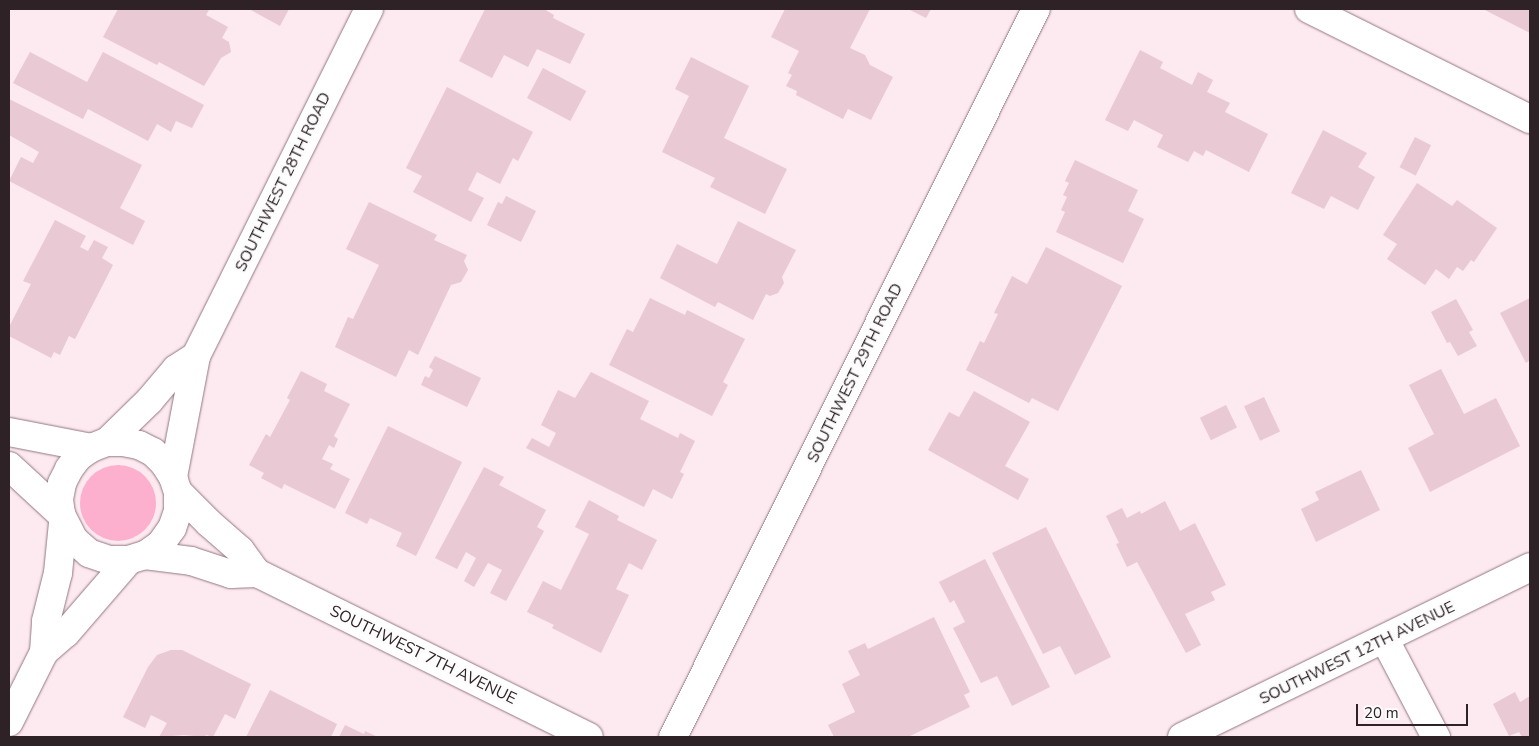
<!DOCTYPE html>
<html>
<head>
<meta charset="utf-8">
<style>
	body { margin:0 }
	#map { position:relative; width:1539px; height:746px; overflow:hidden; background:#fde9f0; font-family:"Nunito Sans",sans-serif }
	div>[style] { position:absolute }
	.green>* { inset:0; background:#fcb0cd }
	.round { border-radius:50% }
	.building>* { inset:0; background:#e8c9d4; transform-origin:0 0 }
	.roads { filter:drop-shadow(0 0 1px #937781) drop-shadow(0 0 1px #937781) }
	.street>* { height:28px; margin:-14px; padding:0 14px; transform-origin:14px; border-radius:14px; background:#fff }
	.secondary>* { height:28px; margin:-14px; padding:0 14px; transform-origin:14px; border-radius:14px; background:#fff }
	span { translate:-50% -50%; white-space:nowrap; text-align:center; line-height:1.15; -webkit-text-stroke:5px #fcfcfc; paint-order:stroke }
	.street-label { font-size:16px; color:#2e2227 }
	.frame { position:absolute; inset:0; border:10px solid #2e2227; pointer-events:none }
	.scale { position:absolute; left:1356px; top:704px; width:112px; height:22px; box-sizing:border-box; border:2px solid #2e2227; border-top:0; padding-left:6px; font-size:15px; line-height:18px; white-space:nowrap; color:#2e2227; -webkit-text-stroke:4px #fcfcfc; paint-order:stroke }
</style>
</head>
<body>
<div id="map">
	<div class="green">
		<i class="round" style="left:80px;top:465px;width:76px;height:76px"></i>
	</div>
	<div class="building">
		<i style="clip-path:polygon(118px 9px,207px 9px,209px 10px,206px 15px,228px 27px,222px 38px,229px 42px,231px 52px,221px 58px,204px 86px,159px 62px,157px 65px,103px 37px)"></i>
		<i style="clip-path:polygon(249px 9px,289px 9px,280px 26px)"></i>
		<i style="clip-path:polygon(485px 9px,544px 9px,554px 15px,553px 18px,585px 34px,570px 64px,537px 49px,528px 67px,504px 55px,492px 78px,459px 61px)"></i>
		<i style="clip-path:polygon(785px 9px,870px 9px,850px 48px,865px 55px,870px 65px,893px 77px,871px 120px,848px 109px,843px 119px,796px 95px,797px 91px,786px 86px,792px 75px,788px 73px,799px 51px,771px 37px)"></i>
		<i style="clip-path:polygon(908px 9px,931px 9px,926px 18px)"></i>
		<i style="clip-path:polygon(1483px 9px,1530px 9px,1530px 33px)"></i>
		<i style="clip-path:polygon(1140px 50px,1163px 62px,1160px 68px,1192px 85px,1198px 72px,1213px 80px,1207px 92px,1230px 103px,1225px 112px,1268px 134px,1249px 172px,1206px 150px,1203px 156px,1194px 151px,1188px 162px,1157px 147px,1163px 135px,1134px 120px,1128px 131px,1105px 120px)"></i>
		<i style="clip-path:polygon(30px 52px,87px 82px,103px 52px,204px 105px,192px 128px,176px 121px,171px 132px,157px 124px,148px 141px,88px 109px,83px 119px,13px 83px)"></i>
		<i style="clip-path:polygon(691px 57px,749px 86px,724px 138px,787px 169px,765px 214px,710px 187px,715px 178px,662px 152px,689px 96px,675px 89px)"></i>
		<i style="left:543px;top:68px;width:49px;height:34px;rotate:28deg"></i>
		<i style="clip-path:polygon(447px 87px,533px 132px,518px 161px,513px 158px,500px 184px,477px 172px,468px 190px,484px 198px,471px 222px,413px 192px,422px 176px,406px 168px)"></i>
		<i style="clip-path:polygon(9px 99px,142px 165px,120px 208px,145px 221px,133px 245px,9px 181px,21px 157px,33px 163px,39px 152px,9px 135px)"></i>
		<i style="clip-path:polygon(1323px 130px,1367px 153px,1358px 167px,1375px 177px,1358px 210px,1331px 196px,1324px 209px,1291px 193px)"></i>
		<i style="left:1415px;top:137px;width:18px;height:34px;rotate:27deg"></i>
		<i style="clip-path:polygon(1075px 160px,1138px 190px,1128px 211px,1144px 219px,1123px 263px,1056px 232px,1065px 212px,1061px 210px,1067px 197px,1063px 195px,1069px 183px,1065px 181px)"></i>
		<i style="clip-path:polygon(1417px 183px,1452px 206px,1457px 200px,1497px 228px,1474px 262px,1471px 260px,1463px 271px,1457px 267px,1449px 279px,1436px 269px,1425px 285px,1387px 259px,1397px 244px,1383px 235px)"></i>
		<i style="clip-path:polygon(506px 196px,536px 211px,521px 242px,487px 225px,498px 202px,502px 204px)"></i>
		<i style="clip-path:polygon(369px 202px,437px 235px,434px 240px,467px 255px,464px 261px,468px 270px,461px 282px,451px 285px,418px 355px,409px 350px,396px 377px,335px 347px,348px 317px,353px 319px,379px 265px,346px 249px)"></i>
		<i style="clip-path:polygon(55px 220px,86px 236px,80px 247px,88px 251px,94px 240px,108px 247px,102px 258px,113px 265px,75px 339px,69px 336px,60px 355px,54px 352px,51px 358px,9px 336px,9px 327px,31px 284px,23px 281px)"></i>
		<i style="clip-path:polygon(738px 221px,796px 250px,782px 277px,784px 283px,778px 293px,770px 296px,766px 294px,753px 320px,718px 302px,715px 307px,660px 278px,677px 244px,717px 264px)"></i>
		<i style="clip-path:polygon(1046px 247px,1122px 286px,1058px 411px,1032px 398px,1029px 403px,966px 370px,980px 341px,984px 343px,998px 314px,994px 313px,1012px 276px,1027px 284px)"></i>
		<i style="clip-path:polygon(650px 298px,685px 315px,687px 310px,745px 339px,723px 382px,728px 385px,712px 416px,609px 365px,627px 329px,633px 332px)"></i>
		<i style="clip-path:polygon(1530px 298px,1530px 360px,1526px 363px,1500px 313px)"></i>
		<i style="clip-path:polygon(1456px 299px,1473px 330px,1469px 332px,1477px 346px,1458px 356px,1450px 342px,1447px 343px,1431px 312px)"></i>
		<i style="clip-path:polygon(435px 356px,481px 378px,467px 407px,421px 385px,425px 376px,429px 378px,433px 370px,429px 367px)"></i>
		<i style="clip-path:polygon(1441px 369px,1464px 414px,1496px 398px,1520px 446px,1430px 492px,1408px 448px,1434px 434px,1409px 385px)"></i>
		<i style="clip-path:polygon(301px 371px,327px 384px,324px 391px,350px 404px,334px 436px,338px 439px,334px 448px,329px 445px,322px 459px,333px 464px,330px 469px,350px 479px,335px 509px,284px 484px,282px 489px,261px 478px,264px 473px,249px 465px,266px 434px,270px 437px,290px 400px,287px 398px)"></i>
		<i style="clip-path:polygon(591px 372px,649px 401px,640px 419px,678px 438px,680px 433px,695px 441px,680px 472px,684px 474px,672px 499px,653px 489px,644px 507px,526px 448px,532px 438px,549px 447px,556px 433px,541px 425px,558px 390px,575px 398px)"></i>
		<i style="clip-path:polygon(974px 391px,1030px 422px,1005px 466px,1029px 479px,1018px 500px,928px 450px,949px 412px,959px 417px)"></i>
		<i style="left:1264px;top:397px;width:38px;height:22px;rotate:65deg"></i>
		<i style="left:1226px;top:405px;width:25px;height:29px;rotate:64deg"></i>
		<i style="clip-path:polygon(388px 426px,462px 462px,416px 556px,396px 546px,402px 533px,370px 518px,367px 524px,345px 513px)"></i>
		<i style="clip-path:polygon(484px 467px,504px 477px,499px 485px,546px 510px,537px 527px,544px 531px,506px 601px,490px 593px,502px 570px,488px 563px,474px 587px,464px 581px,476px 558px,466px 552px,457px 569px,435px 558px)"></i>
		<i style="clip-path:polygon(1361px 470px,1380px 510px,1316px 542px,1301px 509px,1319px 500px,1315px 492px)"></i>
		<i style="clip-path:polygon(589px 500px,619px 516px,617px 520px,657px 540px,642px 570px,629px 563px,616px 589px,629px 595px,601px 653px,552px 628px,554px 625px,527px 612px,543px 581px,561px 590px,589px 534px,575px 527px)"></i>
		<i style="clip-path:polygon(1165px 501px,1180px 531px,1195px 523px,1226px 585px,1211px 592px,1215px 600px,1185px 614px,1201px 645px,1186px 653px,1137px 562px,1127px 567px,1116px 544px,1119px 543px,1106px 516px,1122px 508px,1127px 518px,1140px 511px,1141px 514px)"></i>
		<i style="clip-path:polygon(1046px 527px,1111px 657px,1075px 675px,1060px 646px,1043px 654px,992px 553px)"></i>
		<i style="clip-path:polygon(985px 559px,1050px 687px,1012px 706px,997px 676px,981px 683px,953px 628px,965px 622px,954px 600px,950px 603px,939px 582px)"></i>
		<i style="clip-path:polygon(934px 617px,970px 692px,964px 695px,970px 707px,908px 737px,834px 737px,828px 725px,855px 712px,842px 684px,860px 675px,848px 651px,865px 643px,868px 649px)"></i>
		<i style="clip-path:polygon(171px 650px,182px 650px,251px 684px,235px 719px,225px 714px,213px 737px,206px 735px,205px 737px,184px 735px,159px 737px,167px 723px,151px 715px,145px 728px,123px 717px,148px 667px,157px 655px)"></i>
		<i style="clip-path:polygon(270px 690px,337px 724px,331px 737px,246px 737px)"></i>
		<i style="clip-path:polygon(1515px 692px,1520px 702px,1530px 696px,1530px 737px,1522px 737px,1519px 732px,1509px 736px,1493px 704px)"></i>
		<i style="clip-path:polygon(345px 725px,364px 734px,365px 731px,378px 737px,339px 737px)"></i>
	</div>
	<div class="roads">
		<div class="street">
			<i style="left:1309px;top:9px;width:247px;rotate:26.5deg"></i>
			<i style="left:9px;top:432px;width:84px;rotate:11deg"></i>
			<i style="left:107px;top:442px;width:59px;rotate:-44.3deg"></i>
			<i style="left:149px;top:401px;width:42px;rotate:-49.8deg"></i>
			<i style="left:176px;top:369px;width:24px;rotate:-33deg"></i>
			<i style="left:9px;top:466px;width:71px;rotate:42.7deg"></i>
			<i style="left:173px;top:477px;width:123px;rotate:-79.2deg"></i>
			<i style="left:196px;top:356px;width:388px;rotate:-63.5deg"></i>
			<i style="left:178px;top:492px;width:19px;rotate:90deg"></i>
			<i style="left:178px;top:511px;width:18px;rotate:109deg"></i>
			<i style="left:172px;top:528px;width:19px;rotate:125deg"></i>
			<i style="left:161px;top:544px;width:19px;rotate:145deg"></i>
			<i style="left:145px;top:555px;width:17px;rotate:163deg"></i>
			<i style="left:129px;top:560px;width:20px;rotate:180deg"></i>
			<i style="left:109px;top:560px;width:21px;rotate:-161deg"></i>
			<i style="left:89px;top:553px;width:20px;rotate:-139deg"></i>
			<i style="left:74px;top:540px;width:29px;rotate:-117deg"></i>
			<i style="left:61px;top:514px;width:15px;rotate:-98deg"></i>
			<i style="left:59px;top:499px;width:16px;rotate:-79deg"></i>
			<i style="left:62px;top:483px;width:16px;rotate:-63deg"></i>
			<i style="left:69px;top:469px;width:15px;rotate:-53deg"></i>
			<i style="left:78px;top:457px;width:16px;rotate:-35deg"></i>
			<i style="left:91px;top:448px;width:17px;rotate:-21deg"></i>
			<i style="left:107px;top:442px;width:16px"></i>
			<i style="left:123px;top:442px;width:16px;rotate:11deg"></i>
			<i style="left:139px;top:445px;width:16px;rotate:27deg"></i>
			<i style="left:153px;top:452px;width:16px;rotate:45deg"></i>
			<i style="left:164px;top:463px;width:17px;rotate:57deg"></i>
			<i style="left:173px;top:477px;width:16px;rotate:72deg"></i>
			<i style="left:178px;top:492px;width:44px;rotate:45deg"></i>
			<i style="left:209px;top:523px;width:41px;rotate:41.1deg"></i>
			<i style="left:240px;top:550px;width:29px;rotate:54deg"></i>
			<i style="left:257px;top:573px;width:370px;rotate:26.3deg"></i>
			<i style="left:145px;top:555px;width:46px;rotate:7.4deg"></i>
			<i style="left:191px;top:561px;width:42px;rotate:18deg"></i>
			<i style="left:231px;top:574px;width:26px;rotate:-2deg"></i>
			<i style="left:1385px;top:640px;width:110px;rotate:62.3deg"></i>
			<i style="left:44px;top:652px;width:31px;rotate:-86deg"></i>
			<i style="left:46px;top:621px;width:49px;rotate:-76deg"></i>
			<i style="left:58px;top:573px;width:50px;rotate:-84.3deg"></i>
			<i style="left:9px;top:722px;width:78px;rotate:-63.4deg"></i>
			<i style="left:44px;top:652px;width:29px;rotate:-41deg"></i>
			<i style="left:66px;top:633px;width:96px;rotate:-49.2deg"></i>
			<i style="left:673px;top:737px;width:813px;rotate:-63.5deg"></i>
		</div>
		<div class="secondary">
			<i style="left:1182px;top:737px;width:387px;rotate:-26deg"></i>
		</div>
	</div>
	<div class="street-label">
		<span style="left:283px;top:182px;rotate:-64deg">SOUTHWEST 28TH ROAD</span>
		<span style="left:855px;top:373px;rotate:-64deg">SOUTHWEST 29TH ROAD</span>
		<span style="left:1357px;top:653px;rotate:-26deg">SOUTHWEST 12TH AVENUE</span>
		<span style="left:423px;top:655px;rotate:26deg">SOUTHWEST 7TH AVENUE</span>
	</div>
	<div class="frame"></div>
	<div class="scale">20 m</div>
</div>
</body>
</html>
